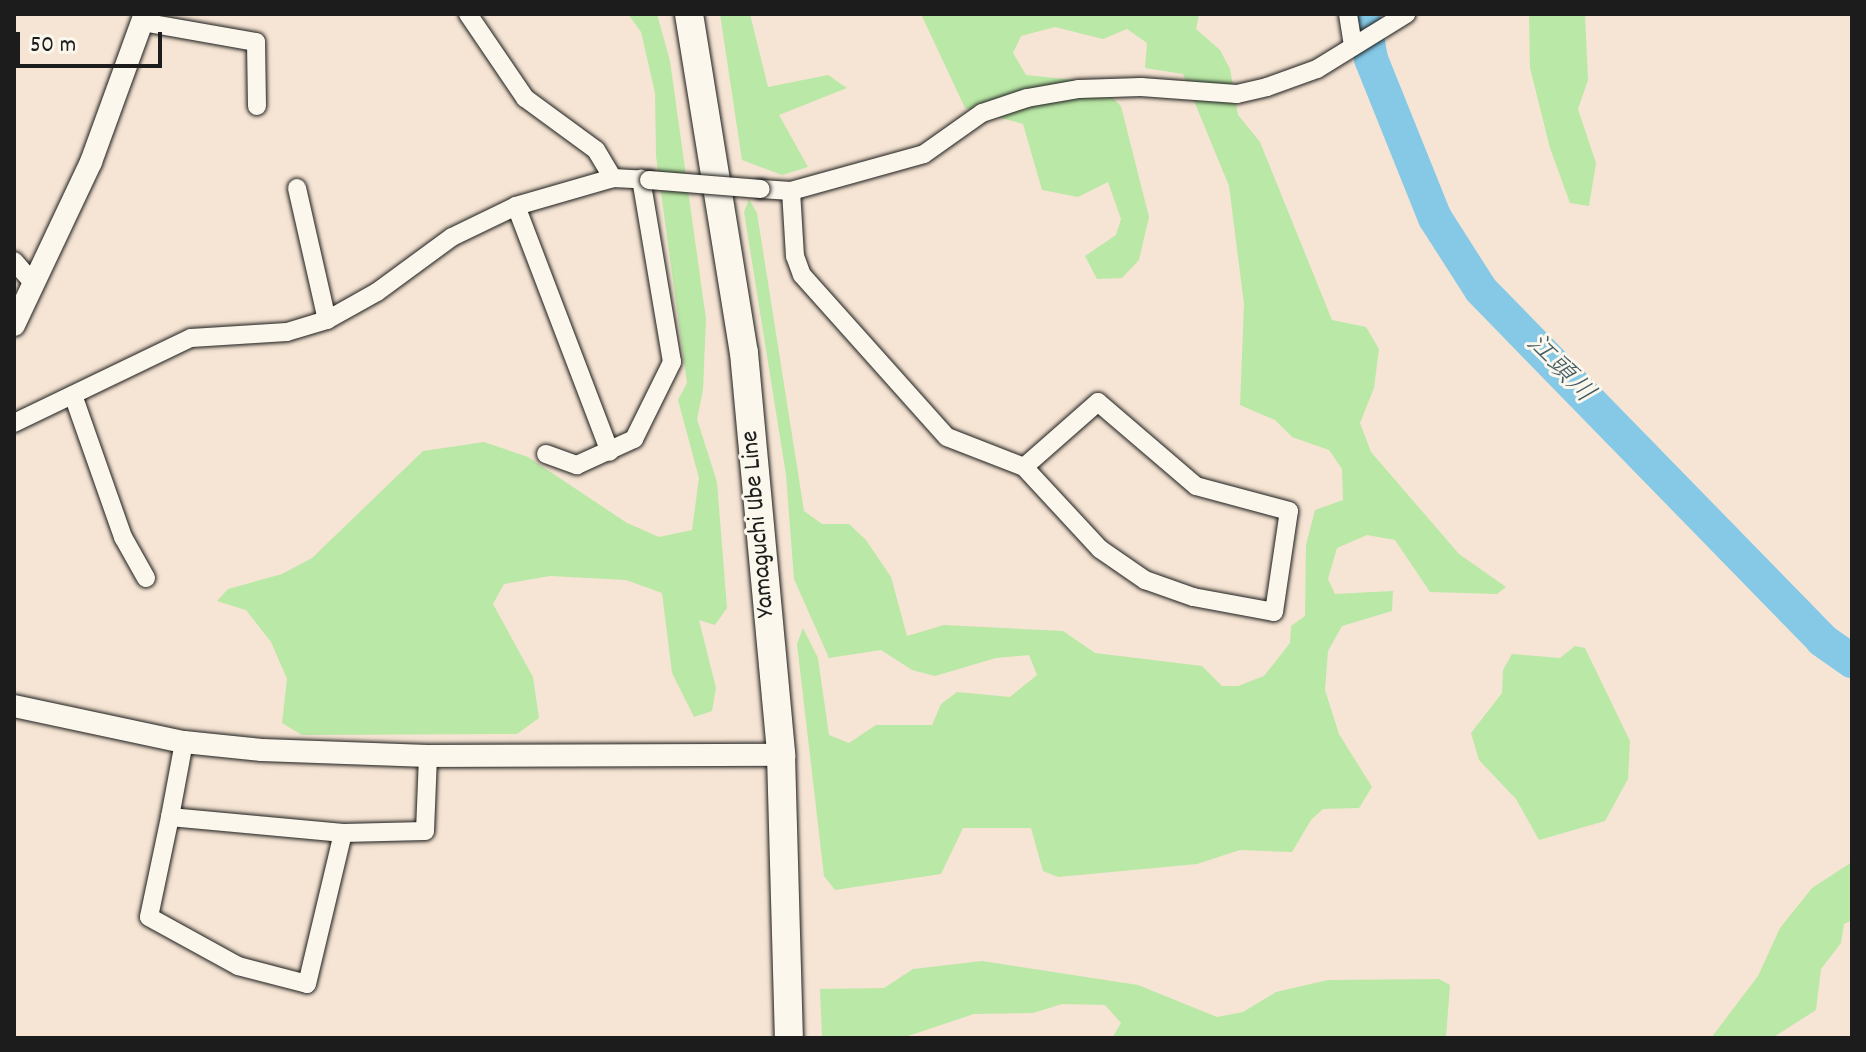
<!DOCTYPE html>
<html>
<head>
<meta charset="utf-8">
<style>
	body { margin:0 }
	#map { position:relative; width:1866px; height:1052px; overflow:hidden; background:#f6e5d4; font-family:Dekko,"Klee One",sans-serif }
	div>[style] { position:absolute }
	.green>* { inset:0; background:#bae8a6 }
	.river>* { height:34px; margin:-17px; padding:0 17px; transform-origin:17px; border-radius:17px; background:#85c9e6 }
	.roads { filter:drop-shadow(0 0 2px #1c1c1c) drop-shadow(0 0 2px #1c1c1c) }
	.minor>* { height:18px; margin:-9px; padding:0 9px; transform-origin:9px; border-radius:9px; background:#fbf7ec }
	.tertiary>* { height:22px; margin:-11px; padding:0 11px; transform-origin:11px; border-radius:11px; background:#fbf7ec }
	.primary>* { height:28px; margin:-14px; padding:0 14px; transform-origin:14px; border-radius:14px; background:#fbf7ec }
	.bridges { filter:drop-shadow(0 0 2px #1c1c1c) drop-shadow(0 0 2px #1c1c1c) }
	.minor-bridge>* { height:18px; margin:-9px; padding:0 9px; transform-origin:9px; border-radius:9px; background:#fbf7ec }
	span { translate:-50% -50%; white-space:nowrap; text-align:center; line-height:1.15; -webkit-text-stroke:6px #fbf7ec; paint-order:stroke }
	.street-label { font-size:26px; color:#1c1c1c }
	.water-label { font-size:28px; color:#415963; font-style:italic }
	.frame { position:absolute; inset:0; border:16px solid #1c1c1c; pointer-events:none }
	.scale { position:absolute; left:16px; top:32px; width:146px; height:36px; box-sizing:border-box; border:4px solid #1c1c1c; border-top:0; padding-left:10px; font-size:24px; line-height:28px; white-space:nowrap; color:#1c1c1c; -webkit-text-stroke:6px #fbf7ec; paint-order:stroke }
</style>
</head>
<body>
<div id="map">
	<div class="green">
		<i style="clip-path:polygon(628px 14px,657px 14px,670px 61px,706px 319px,703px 390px,697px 419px,717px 482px,727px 608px,715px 625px,699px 620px,716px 688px,712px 711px,694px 717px,672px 673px,662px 593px,626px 580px,550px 576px,504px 584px,493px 604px,533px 677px,539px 718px,517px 734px,302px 735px,282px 723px,287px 679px,271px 642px,246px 610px,217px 601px,228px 589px,282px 574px,312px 558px,423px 451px,484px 442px,528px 457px,627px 523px,659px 537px,692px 530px,699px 478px,678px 400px,687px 383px,656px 156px,655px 93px,641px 32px)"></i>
		<i style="clip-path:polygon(720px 14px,750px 14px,768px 87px,828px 75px,847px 88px,779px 115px,808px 167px,782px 175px,742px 160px)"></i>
		<i style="clip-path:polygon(921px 14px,1199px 14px,1196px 29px,1220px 50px,1230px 69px,1238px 115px,1260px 142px,1332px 320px,1366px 327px,1379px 349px,1374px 388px,1360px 423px,1371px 452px,1459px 554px,1506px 587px,1497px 594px,1430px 592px,1395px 540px,1367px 535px,1337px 548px,1328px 579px,1335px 594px,1393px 591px,1392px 611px,1342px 626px,1328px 651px,1325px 690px,1339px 734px,1372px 787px,1359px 808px,1323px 809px,1311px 820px,1292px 852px,1240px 850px,1197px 864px,1058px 877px,1043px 871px,1031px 828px,963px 828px,941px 874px,835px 890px,824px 876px,797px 644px,803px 628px,818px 658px,829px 735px,849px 743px,876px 725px,932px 725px,941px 704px,957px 692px,1010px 697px,1037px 675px,1029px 655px,996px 658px,935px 676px,912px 670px,881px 650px,829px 658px,794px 579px,786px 475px,744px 212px,749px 199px,757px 213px,804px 511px,822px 524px,849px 524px,866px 540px,891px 577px,907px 636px,944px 625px,1063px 631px,1095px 653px,1202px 666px,1222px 686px,1238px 686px,1264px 676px,1290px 643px,1291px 626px,1305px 616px,1306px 545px,1315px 510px,1343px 500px,1342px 469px,1329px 450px,1292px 437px,1275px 420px,1240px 405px,1244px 304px,1229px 186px,1183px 74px,1145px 68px,1147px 43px,1127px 29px,1103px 39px,1055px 27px,1021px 36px,1013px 53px,1026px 75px,1096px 82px,1121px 106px,1149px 217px,1139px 260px,1122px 278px,1097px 279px,1085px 256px,1116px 235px,1121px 219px,1108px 182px,1078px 197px,1042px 190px,1023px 124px,965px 108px)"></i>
		<i style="clip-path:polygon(1529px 14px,1585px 14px,1588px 80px,1578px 109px,1596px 163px,1589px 206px,1570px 203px,1550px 148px,1530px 68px)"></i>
		<i style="clip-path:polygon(1575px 646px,1585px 648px,1630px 741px,1628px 779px,1605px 821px,1539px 840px,1516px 799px,1479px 760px,1471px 733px,1502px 693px,1503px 670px,1512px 654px,1560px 658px)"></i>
		<i style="clip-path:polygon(1852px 862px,1852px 920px,1844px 924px,1841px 943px,1821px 969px,1816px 1010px,1772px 1038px,1711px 1038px,1758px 976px,1780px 928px,1812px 888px)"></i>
		<i style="clip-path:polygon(982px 961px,1138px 985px,1217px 1017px,1243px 1012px,1276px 992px,1328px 980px,1439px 979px,1450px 985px,1446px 1038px,1112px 1038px,1121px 1023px,1105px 1005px,1062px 1004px,1033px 1013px,974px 1014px,902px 1038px,822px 1038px,820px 989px,884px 988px,913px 969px)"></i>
	</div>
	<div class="river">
		<i style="left:1363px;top:14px;width:46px;rotate:79.9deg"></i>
		<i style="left:1371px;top:59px;width:171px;rotate:68.1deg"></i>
		<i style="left:1435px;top:218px;width:85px;rotate:57.4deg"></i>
		<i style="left:1481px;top:290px;width:489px;rotate:45.7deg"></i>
		<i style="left:1822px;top:640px;width:37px;rotate:35deg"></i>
	</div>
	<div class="roads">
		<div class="minor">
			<i style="left:468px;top:14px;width:102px;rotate:55.8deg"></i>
			<i style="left:525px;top:98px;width:88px;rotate:36.2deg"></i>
			<i style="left:596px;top:150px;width:33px;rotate:59deg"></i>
			<i style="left:1348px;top:14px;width:32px;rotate:81deg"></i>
			<i style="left:142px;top:22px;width:116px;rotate:10deg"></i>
			<i style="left:256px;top:42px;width:64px;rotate:89.1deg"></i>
			<i style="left:297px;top:188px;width:135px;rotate:77.2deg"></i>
			<i style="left:761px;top:189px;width:30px;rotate:4deg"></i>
			<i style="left:791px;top:191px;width:138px;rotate:-15.5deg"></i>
			<i style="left:924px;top:154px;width:71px;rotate:-35.3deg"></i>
			<i style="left:982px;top:113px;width:47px;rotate:-18.4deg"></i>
			<i style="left:1027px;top:98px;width:53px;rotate:-9.8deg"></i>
			<i style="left:1079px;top:89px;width:62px;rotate:-1.8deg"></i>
			<i style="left:1141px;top:87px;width:96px;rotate:4.2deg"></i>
			<i style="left:1237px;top:94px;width:31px;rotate:-13deg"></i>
			<i style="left:1267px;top:87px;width:53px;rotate:-19.8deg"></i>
			<i style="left:1317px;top:69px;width:105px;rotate:-31.7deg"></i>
			<i style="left:791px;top:191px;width:65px;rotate:86.5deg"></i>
			<i style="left:795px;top:256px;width:20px;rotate:70deg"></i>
			<i style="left:802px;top:275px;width:217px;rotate:48.2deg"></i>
			<i style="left:947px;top:437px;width:83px;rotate:21.3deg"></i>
			<i style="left:1024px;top:467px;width:112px;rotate:47.2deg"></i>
			<i style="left:1100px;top:549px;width:55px;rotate:34.6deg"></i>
			<i style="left:1145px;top:580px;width:51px;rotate:19.5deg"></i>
			<i style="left:1193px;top:597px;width:82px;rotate:10.5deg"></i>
			<i style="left:1274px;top:612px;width:102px;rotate:-81.6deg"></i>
			<i style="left:1289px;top:511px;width:96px;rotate:-165deg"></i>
			<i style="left:1196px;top:486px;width:129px;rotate:-139.4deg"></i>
			<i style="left:1098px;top:402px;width:98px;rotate:138.7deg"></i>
			<i style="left:516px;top:206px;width:263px;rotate:69.1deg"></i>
			<i style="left:14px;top:261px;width:30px;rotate:49deg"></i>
			<i style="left:73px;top:395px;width:151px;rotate:70.6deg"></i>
			<i style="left:123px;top:537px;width:47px;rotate:60.7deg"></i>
			<i style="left:14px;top:423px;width:196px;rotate:-25.7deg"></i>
			<i style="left:191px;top:338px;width:96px;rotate:-3.6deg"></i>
			<i style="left:287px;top:332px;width:42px;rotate:-16.7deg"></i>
			<i style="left:327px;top:320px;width:57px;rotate:-29.2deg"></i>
			<i style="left:377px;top:292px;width:93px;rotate:-36.3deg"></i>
			<i style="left:452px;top:237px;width:71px;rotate:-25.8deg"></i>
			<i style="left:516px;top:206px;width:101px;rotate:-16.1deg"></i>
			<i style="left:613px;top:178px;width:36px;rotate:3deg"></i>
			<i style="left:546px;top:454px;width:33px;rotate:20deg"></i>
			<i style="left:577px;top:465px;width:63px;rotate:-24.5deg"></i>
			<i style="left:634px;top:439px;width:86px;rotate:-63.7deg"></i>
			<i style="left:672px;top:362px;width:186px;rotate:-99.6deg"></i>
			<i style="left:184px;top:742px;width:76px;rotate:100.6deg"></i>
			<i style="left:170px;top:817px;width:174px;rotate:5.3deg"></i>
			<i style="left:343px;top:833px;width:82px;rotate:-1.4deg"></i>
			<i style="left:425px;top:831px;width:75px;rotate:-87.7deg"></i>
			<i style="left:170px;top:817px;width:102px;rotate:101.9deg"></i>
			<i style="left:149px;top:917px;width:102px;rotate:28.8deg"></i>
			<i style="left:238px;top:966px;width:71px;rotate:14.6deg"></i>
			<i style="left:307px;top:984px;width:155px;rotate:-76.6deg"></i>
		</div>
		<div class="tertiary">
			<i style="left:14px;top:325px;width:180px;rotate:-64.7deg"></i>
			<i style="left:91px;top:162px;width:158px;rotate:-70deg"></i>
			<i style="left:14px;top:706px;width:174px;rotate:12deg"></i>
			<i style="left:184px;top:742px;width:78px;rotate:5.9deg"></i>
			<i style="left:262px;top:750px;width:166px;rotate:2.1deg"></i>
			<i style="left:428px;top:756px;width:353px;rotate:-0.2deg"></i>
		</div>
		<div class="primary">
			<i style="left:689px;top:14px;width:343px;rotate:80.8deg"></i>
			<i style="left:744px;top:353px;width:404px;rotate:84.7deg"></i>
			<i style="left:781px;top:755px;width:283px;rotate:88.4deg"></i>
		</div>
	</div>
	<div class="bridges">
		<div class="minor-bridge">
			<i style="left:649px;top:180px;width:112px;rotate:4.6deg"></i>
		</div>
	</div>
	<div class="street-label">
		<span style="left:759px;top:524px;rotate:-95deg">Yamaguchi Ube Line</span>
	</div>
	<div class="water-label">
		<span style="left:1559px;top:370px;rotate:46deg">江頭川</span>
	</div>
	<div class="frame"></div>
	<div class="scale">50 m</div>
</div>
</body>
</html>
